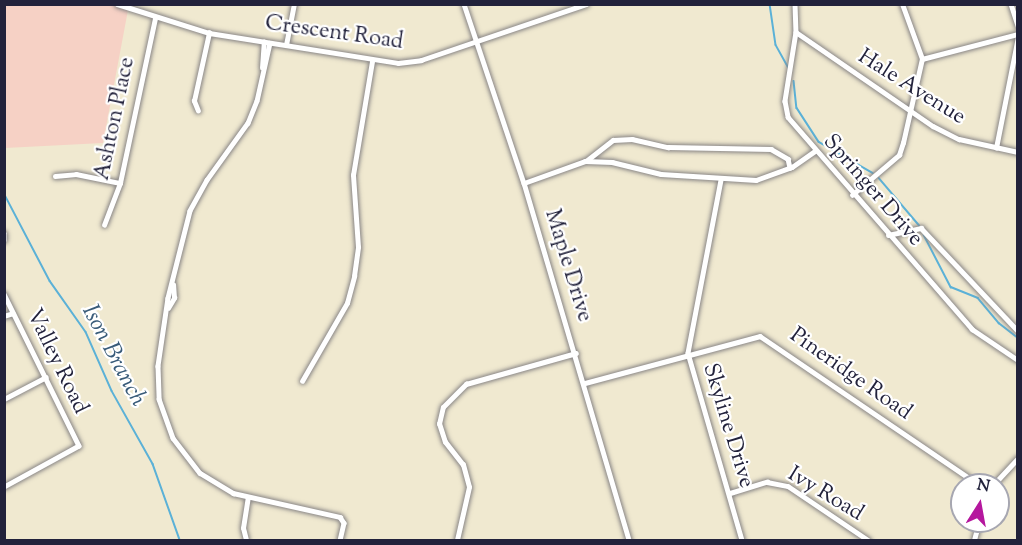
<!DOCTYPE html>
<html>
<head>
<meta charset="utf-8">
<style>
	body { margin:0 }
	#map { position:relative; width:1022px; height:545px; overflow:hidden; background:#f0e9d0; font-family:"Sorts Mill Goudy",serif }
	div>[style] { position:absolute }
	.built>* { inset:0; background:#f6d1c5 }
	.stream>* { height:1.5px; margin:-0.75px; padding:0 0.75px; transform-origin:0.75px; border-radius:0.75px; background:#5bb1d7 }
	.roads { filter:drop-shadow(0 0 2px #898686) drop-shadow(0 0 2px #898686) }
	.minor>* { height:4.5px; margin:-2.25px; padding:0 2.25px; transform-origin:2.25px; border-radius:2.25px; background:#fff }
	.tertiary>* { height:5px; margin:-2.5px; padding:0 2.5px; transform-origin:2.5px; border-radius:2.5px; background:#fff }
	span { translate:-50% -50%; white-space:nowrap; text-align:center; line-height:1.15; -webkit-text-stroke:4.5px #fff; paint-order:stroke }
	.street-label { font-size:22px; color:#22223b }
	.water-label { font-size:24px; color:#395b79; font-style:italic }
	.frame { position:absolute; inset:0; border:6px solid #22223b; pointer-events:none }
	.north { position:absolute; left:950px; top:473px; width:60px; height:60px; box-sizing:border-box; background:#fff; border:2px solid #a7a7b1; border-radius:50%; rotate:11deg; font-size:16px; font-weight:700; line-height:24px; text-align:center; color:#22223b }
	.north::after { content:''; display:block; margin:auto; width:21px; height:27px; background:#b5179e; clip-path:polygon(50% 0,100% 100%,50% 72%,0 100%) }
</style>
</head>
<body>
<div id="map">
	<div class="built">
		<i style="clip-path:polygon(118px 4px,128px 10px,103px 143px,5px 148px,4px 5px)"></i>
	</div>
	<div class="stream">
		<i style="left:770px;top:4px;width:41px;rotate:81.7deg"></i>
		<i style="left:776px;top:45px;width:26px;rotate:61deg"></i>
		<i style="left:794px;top:81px;width:27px;rotate:84deg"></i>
		<i style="left:797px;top:108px;width:40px;rotate:57.1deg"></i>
		<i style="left:819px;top:142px;width:62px;rotate:29.9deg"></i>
		<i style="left:879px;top:178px;width:62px;rotate:49.6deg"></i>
		<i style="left:4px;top:193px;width:99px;rotate:62.4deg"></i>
		<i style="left:50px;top:281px;width:62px;rotate:54.8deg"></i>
		<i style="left:86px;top:332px;width:64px;rotate:66.2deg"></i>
		<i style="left:112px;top:391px;width:84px;rotate:60.7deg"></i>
		<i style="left:153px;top:464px;width:81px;rotate:70.4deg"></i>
		<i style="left:924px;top:235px;width:59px;rotate:62.6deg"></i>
		<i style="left:951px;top:287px;width:29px;rotate:22deg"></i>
		<i style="left:978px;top:298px;width:33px;rotate:50deg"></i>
		<i style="left:999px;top:323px;width:24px;rotate:38deg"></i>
	</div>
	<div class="roads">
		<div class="minor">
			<i style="left:464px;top:4px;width:189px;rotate:71.5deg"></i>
			<i style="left:524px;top:183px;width:372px;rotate:73.6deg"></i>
			<i style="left:795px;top:4px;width:28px;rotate:88deg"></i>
			<i style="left:796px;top:32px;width:70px;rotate:99.1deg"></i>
			<i style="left:785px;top:101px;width:16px;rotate:79deg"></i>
			<i style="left:788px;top:117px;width:281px;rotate:49deg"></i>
			<i style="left:972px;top:329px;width:55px;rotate:34deg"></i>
			<i style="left:1011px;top:4px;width:23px;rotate:72deg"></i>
			<i style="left:796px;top:32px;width:166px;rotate:34.5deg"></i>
			<i style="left:933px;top:126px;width:29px;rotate:27deg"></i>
			<i style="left:959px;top:139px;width:60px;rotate:12.4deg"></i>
			<i style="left:270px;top:43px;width:59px;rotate:102.6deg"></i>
			<i style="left:257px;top:101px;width:24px;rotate:112deg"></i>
			<i style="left:248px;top:123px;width:70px;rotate:125.7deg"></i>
			<i style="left:207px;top:180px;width:35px;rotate:119deg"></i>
			<i style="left:190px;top:211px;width:90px;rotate:104.2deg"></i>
			<i style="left:168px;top:298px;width:69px;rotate:98.4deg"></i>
			<i style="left:158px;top:366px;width:33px;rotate:88deg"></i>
			<i style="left:159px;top:399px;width:41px;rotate:70.3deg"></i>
			<i style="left:173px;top:438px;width:44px;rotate:52.4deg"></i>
			<i style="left:200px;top:473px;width:39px;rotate:31deg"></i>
			<i style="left:233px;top:493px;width:110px;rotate:12.6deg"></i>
			<i style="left:340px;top:517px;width:7px;rotate:56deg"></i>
			<i style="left:344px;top:523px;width:17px;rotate:103deg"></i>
			<i style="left:286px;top:45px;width:42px;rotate:-79deg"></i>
			<i style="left:922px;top:59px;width:99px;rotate:-14.6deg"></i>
			<i style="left:262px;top:68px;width:26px;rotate:-86deg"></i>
			<i style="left:198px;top:111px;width:11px;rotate:-112deg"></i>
			<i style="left:194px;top:101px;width:70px;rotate:-77.6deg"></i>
			<i style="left:996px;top:148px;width:113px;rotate:-78.8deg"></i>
			<i style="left:586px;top:161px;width:34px;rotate:-38deg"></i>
			<i style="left:613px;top:140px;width:19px;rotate:-3deg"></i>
			<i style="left:632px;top:139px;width:37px;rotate:13deg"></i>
			<i style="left:668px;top:147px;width:103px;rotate:1.1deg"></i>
			<i style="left:771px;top:149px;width:20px;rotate:30deg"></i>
			<i style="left:788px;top:159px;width:9px;rotate:77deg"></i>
			<i style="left:55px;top:176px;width:21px;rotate:-5deg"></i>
			<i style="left:76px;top:174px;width:45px;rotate:11.6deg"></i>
			<i style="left:721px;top:180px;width:176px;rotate:100.8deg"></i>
			<i style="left:688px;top:353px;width:195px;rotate:73.9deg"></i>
			<i style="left:524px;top:183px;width:65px;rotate:-19.8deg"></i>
			<i style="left:585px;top:161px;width:27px;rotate:2deg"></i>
			<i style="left:612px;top:162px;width:50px;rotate:13.8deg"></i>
			<i style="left:661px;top:174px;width:95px;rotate:3.6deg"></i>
			<i style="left:756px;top:180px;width:38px;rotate:-20deg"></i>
			<i style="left:792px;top:167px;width:28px;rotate:-35deg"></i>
			<i style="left:852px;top:195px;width:62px;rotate:-40.4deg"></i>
			<i style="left:899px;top:155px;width:13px;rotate:-72deg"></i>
			<i style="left:903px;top:143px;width:86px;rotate:-77.3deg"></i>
			<i style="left:922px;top:59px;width:59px;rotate:-110deg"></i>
			<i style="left:104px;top:225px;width:45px;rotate:-69.1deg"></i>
			<i style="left:120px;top:183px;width:168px;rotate:-78deg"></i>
			<i style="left:4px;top:233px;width:7px;rotate:90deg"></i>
			<i style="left:888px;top:235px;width:34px;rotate:-12deg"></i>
			<i style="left:921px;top:228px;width:141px;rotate:46.7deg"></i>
			<i style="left:4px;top:294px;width:169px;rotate:63.7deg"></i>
			<i style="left:79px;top:446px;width:85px;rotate:151.3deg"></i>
			<i style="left:168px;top:308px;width:12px;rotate:-59deg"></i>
			<i style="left:174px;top:298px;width:13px;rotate:-94deg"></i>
			<i style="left:4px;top:316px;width:9px;rotate:-18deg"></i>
			<i style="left:302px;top:381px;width:90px;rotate:-60deg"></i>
			<i style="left:347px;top:303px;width:28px;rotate:-75deg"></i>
			<i style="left:354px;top:276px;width:29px;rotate:-82deg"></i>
			<i style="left:358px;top:247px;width:72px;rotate:-94deg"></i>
			<i style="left:353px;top:175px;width:116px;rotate:-80.5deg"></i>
			<i style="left:585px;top:383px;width:181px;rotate:-15deg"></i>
			<i style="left:760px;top:336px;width:265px;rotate:34.2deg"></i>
			<i style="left:4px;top:399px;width:47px;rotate:-27.6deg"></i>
			<i style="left:993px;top:485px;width:37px;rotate:-47deg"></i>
			<i style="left:730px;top:493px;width:39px;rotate:-17deg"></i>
			<i style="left:767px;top:482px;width:21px;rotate:11deg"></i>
			<i style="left:788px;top:486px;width:97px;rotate:34deg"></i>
			<i style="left:246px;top:540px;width:12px;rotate:-104deg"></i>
			<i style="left:243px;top:528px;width:31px;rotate:-81deg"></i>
			<i style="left:457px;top:540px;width:54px;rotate:-77.2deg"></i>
			<i style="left:469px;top:487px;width:23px;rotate:-105deg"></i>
			<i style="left:463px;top:465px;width:29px;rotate:-128deg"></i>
			<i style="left:445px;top:442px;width:19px;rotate:-108deg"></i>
			<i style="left:439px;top:424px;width:17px;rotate:-77deg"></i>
			<i style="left:443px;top:407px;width:33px;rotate:-45deg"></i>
			<i style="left:466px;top:384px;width:114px;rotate:-15.7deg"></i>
			<i style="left:974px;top:540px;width:20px;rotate:-75deg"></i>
		</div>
		<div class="tertiary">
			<i style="left:117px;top:4px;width:96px;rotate:17.5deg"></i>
			<i style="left:209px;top:33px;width:191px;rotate:9deg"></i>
			<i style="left:398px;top:63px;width:23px;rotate:-7deg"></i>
			<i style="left:421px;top:60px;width:174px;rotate:-18.7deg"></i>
		</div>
	</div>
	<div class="street-label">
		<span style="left:334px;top:34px;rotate:8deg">Crescent Road</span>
		<span style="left:911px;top:88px;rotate:32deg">Hale Avenue</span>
		<span style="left:116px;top:119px;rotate:-78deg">Ashton Place</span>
		<span style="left:872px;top:191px;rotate:49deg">Springer Drive</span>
		<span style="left:567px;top:266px;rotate:73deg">Maple Drive</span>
		<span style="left:56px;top:362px;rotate:64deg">Valley Road</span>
		<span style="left:850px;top:375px;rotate:35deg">Pineridge Road</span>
		<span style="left:727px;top:426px;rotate:73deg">Skyline Drive</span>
		<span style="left:825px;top:495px;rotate:31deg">Ivy Road</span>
	</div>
	<div class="water-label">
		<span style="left:113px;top:356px;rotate:62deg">Ison Branch</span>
	</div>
	<div class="frame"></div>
	<div class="north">N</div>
</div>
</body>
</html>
